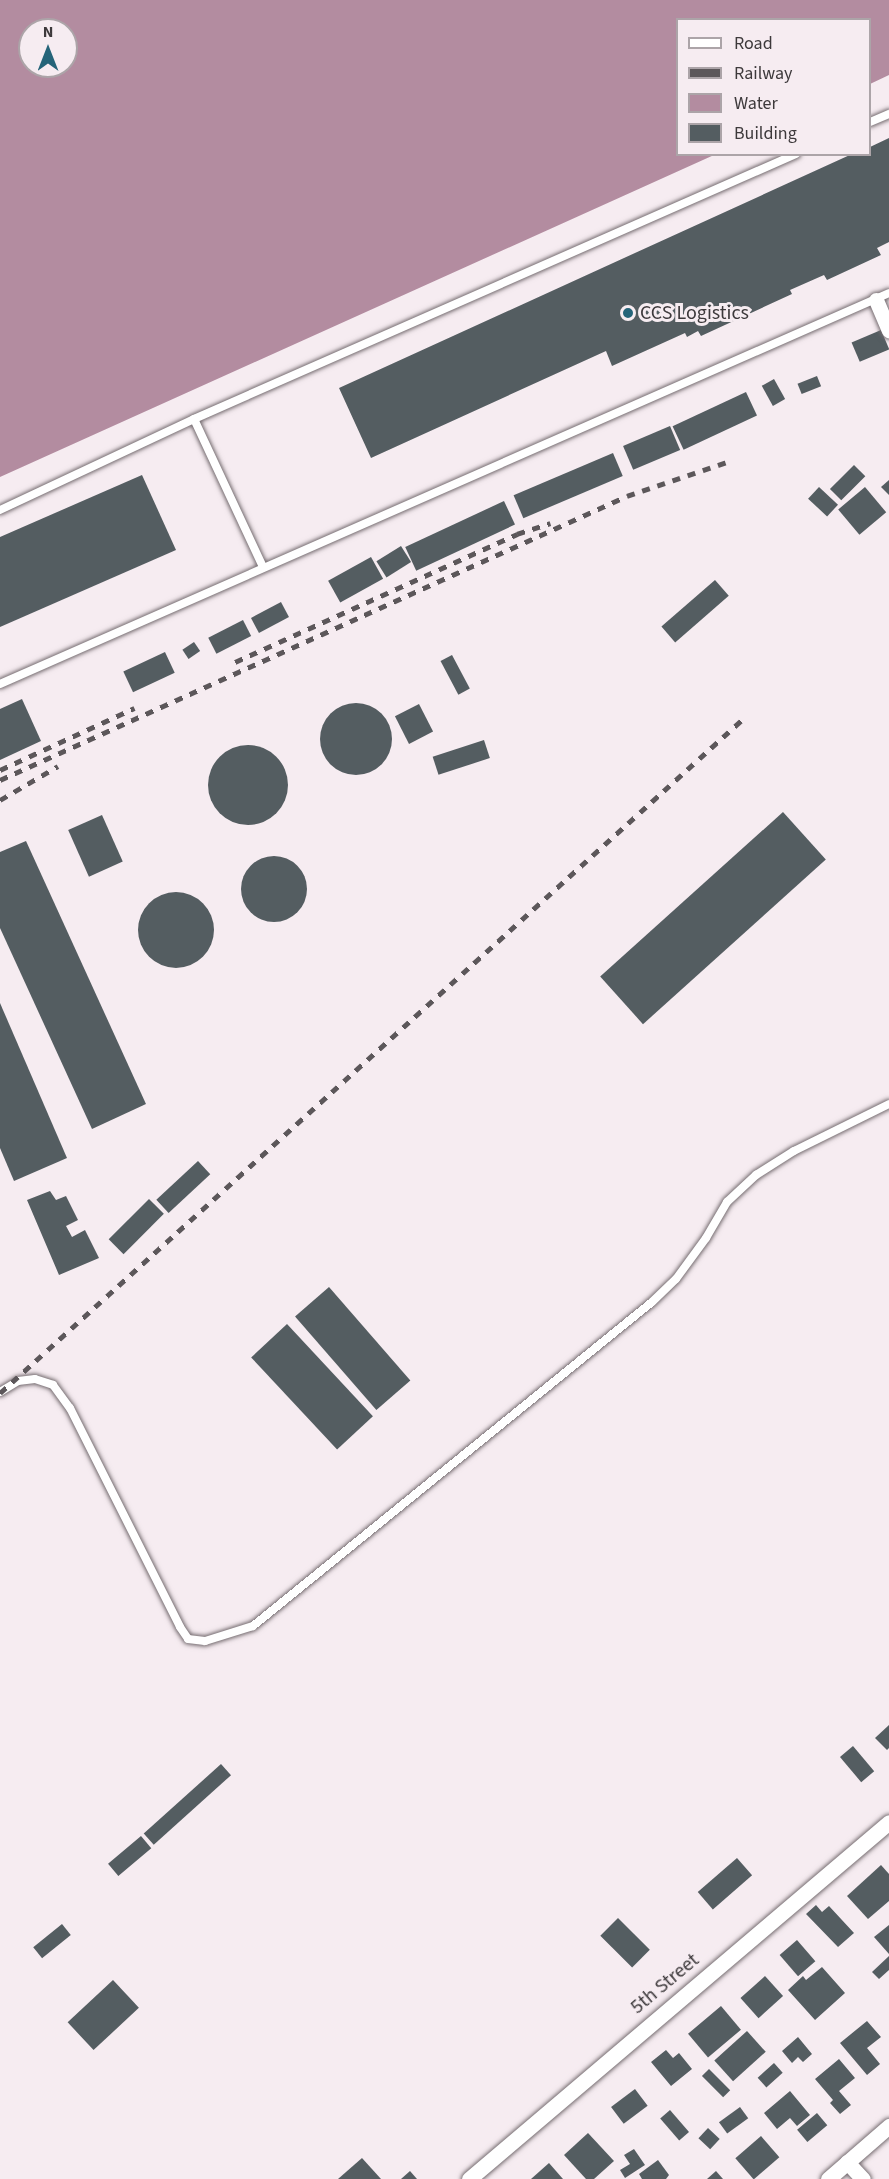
<!DOCTYPE html>
<html>
<head>
<meta charset="utf-8">
<style>
	body { margin:0 }
	#map { position:relative; width:889px; height:2179px; overflow:hidden; background:#f6ecf1; font-family:"Source Sans 3",sans-serif }
	div>[style] { position:absolute }
	.water>* { inset:0; background:#b38ca0 }
	.building>* { inset:0; background:#545d61; transform-origin:0 0 }
	.round { border-radius:50% }
	.roads { filter:drop-shadow(0 0 2px #766d71) drop-shadow(0 0 2px #766d71) }
	.lane>* { height:8px; margin:-4px; padding:0 4px; transform-origin:4px; border-radius:4px; background:#fff }
	.street>* { height:15px; margin:-7.5px; padding:0 7.5px; transform-origin:7.5px; border-radius:7.5px; background:#fff }
	.rail>* { height:4.5px; margin-top:-2.25px; transform-origin:0; background:repeating-linear-gradient(90deg,#5c575a 0 8px,transparent 0 16px) }
	.dots>* { width:16px; height:16px; translate:-50% -50%; box-sizing:border-box; border:3px solid #f6ecf1; border-radius:50% }
	span { translate:-50% -50%; white-space:nowrap; text-align:center; line-height:1.15; -webkit-text-stroke:6px #f6ecf1; paint-order:stroke }
	.poi-label { font-size:20px; color:#3d393b }
	.left { translate:0 -50%; text-align:left }
	.street-label { font-size:20px; color:#3d393b }
	.legend { position:absolute; left:676px; top:18px; width:195px; height:138px; box-sizing:border-box; background:#f6ecf1; border:2px solid #aca4a8; margin:0; padding:8px 10px; list-style:none; font-size:18px; color:#3d393b }
	.legend li { display:flex; align-items:center; gap:12px; height:30px }
	.legend b { width:30px; border:2px solid #aca4a8 }
	.north { position:absolute; left:18px; top:18px; width:60px; height:60px; box-sizing:border-box; background:#f6ecf1; border:2px solid #aca4a8; border-radius:50%; rotate:0deg; font-size:16px; font-weight:700; line-height:24px; text-align:center; color:#3d393b }
	.north::after { content:''; display:block; margin:auto; width:21px; height:27px; background:#256479; clip-path:polygon(50% 0,100% 100%,50% 72%,0 100%) }
</style>
</head>
<body>
<div id="map">
	<div class="water">
		<i style="clip-path:polygon(evenodd,0 0,889px 0,889px 75px,870px 84px,870px 20px,678px 20px,678px 154px,714px 155px,0 477px,0 0,30px 30px,66px 30px,66px 66px,30px 66px,30px 30px)"></i>
	</div>
	<div class="building">
		<i style="clip-path:polygon(889px 138px,889px 242px,877px 248px,881px 255px,827px 280px,824px 275px,790px 290px,792px 294px,701px 336px,698px 331px,687px 337px,685px 333px,612px 366px,606px 351px,371px 458px,339px 388px,852px 154px,870px 154px,870px 147px)"></i>
		<i style="left:881px;top:330px;width:21px;height:32px;rotate:67deg"></i>
		<i style="left:817px;top:376px;width:11px;height:21px;rotate:68deg"></i>
		<i style="left:774px;top:379px;width:23px;height:14px;rotate:61deg"></i>
		<i style="left:746px;top:392px;width:26px;height:81px;rotate:65deg"></i>
		<i style="left:670px;top:426px;width:26px;height:51px;rotate:67deg"></i>
		<i style="left:613px;top:453px;width:25px;height:108px;rotate:67deg"></i>
		<i style="left:854px;top:465px;width:16px;height:34px;rotate:45deg"></i>
		<i style="clip-path:polygon(142px 475px,176px 550px,0 627px,0 537px)"></i>
		<i style="clip-path:polygon(889px 480px,889px 495px,881px 487px)"></i>
		<i style="left:819px;top:487px;width:26px;height:16px;rotate:43deg"></i>
		<i style="left:865px;top:487px;width:33px;height:35px;rotate:50deg"></i>
		<i style="left:504px;top:501px;width:26px;height:109px;rotate:65deg"></i>
		<i style="left:401px;top:546px;width:19px;height:29px;rotate:58deg"></i>
		<i style="left:371px;top:557px;width:25px;height:49px;rotate:61deg"></i>
		<i style="left:715px;top:580px;width:21px;height:71px;rotate:49deg"></i>
		<i style="left:281px;top:602px;width:17px;height:34px;rotate:62deg"></i>
		<i style="left:243px;top:620px;width:18px;height:39px;rotate:63deg"></i>
		<i style="left:194px;top:642px;width:11px;height:14px;rotate:56deg"></i>
		<i style="left:165px;top:652px;width:23px;height:46px;rotate:65deg"></i>
		<i style="left:452px;top:655px;width:38px;height:13px;rotate:62deg"></i>
		<i style="clip-path:polygon(22px 699px,41px 741px,0 760px,0 709px)"></i>
		<i class="round" style="left:320px;top:703px;width:72px;height:72px"></i>
		<i style="left:419px;top:704px;width:31px;height:27px;rotate:63deg"></i>
		<i style="left:484px;top:740px;width:19px;height:54px;rotate:72deg"></i>
		<i class="round" style="left:208px;top:745px;width:80px;height:80px"></i>
		<i style="left:783px;top:812px;width:64px;height:246px;rotate:48deg"></i>
		<i style="left:102px;top:815px;width:51px;height:37px;rotate:66deg"></i>
		<i style="clip-path:polygon(26px 841px,146px 1104px,92px 1129px,0 928px,0 852px)"></i>
		<i class="round" style="left:241px;top:856px;width:66px;height:66px"></i>
		<i class="round" style="left:138px;top:892px;width:76px;height:76px"></i>
		<i style="clip-path:polygon(0 1003px,67px 1158px,14px 1181px,0 1148px)"></i>
		<i style="left:198px;top:1161px;width:18px;height:57px;rotate:47deg"></i>
		<i style="clip-path:polygon(50px 1191px,56px 1200px,66px 1196px,78px 1220px,66px 1226px,72px 1237px,85px 1230px,99px 1258px,59px 1275px,27px 1200px)"></i>
		<i style="left:149px;top:1199px;width:21px;height:57px;rotate:45deg"></i>
		<i style="left:329px;top:1287px;width:124px;height:45px;rotate:49deg"></i>
		<i style="left:287px;top:1324px;width:126px;height:49px;rotate:47deg"></i>
		<i style="clip-path:polygon(889px 1725px,889px 1748px,887px 1750px,875px 1738px)"></i>
		<i style="left:853px;top:1746px;width:33px;height:17px;rotate:50deg"></i>
		<i style="left:221px;top:1764px;width:15px;height:104px;rotate:48deg"></i>
		<i style="left:141px;top:1836px;width:16px;height:43px;rotate:50deg"></i>
		<i style="left:737px;top:1858px;width:23px;height:52px;rotate:49deg"></i>
		<i style="clip-path:polygon(881px 1865px,889px 1874px,889px 1901px,868px 1919px,847px 1896px)"></i>
		<i style="clip-path:polygon(816px 1905px,822px 1912px,829px 1906px,854px 1933px,838px 1947px,806px 1914px)"></i>
		<i style="left:618px;top:1918px;width:45px;height:25px;rotate:45deg"></i>
		<i style="left:62px;top:1924px;width:14px;height:37px;rotate:51deg"></i>
		<i style="clip-path:polygon(889px 1925px,889px 1954px,874px 1937px)"></i>
		<i style="left:797px;top:1940px;width:28px;height:23px;rotate:49deg"></i>
		<i style="clip-path:polygon(889px 1956px,889px 1970px,879px 1979px,872px 1972px)"></i>
		<i style="clip-path:polygon(822px 1967px,845px 1993px,815px 2020px,788px 1990px,803px 1976px,806px 1980px)"></i>
		<i style="left:765px;top:1976px;width:27px;height:33px;rotate:48deg"></i>
		<i style="left:113px;top:1980px;width:38px;height:62px;rotate:47deg"></i>
		<i style="left:721px;top:2006px;width:31px;height:43px;rotate:50deg"></i>
		<i style="clip-path:polygon(867px 2021px,881px 2037px,867px 2048px,880px 2064px,867px 2075px,840px 2043px)"></i>
		<i style="left:747px;top:2031px;width:28px;height:44px;rotate:48deg"></i>
		<i style="clip-path:polygon(798px 2037px,812px 2054px,803px 2062px,798px 2057px,792px 2063px,782px 2051px)"></i>
		<i style="clip-path:polygon(666px 2050px,673px 2058px,679px 2053px,692px 2069px,671px 2086px,651px 2062px)"></i>
		<i style="clip-path:polygon(839px 2059px,855px 2078px,839px 2091px,851px 2105px,840px 2114px,830px 2103px,833px 2100px,815px 2079px)"></i>
		<i style="left:774px;top:2063px;width:13px;height:22px;rotate:48deg"></i>
		<i style="left:709px;top:2069px;width:30px;height:10px;rotate:45deg"></i>
		<i style="left:635px;top:2089px;width:21px;height:30px;rotate:53deg"></i>
		<i style="clip-path:polygon(790px 2091px,810px 2115px,797px 2126px,790px 2118px,777px 2129px,764px 2113px)"></i>
		<i style="left:740px;top:2107px;width:14px;height:26px;rotate:54deg"></i>
		<i style="left:670px;top:2110px;width:29px;height:13px;rotate:49deg"></i>
		<i style="left:817px;top:2113px;width:16px;height:26px;rotate:50deg"></i>
		<i style="left:708px;top:2128px;width:16px;height:14px;rotate:43deg"></i>
		<i style="clip-path:polygon(588px 2133px,614px 2161px,594px 2179px,586px 2179px,564px 2155px)"></i>
		<i style="left:761px;top:2136px;width:28px;height:34px;rotate:49deg"></i>
		<i style="clip-path:polygon(634px 2149px,645px 2165px,625px 2178px,620px 2170px,630px 2164px,624px 2155px)"></i>
		<i style="clip-path:polygon(362px 2158px,381px 2179px,338px 2179px)"></i>
		<i style="clip-path:polygon(658px 2160px,669px 2175px,666px 2179px,642px 2179px,639px 2174px)"></i>
		<i style="clip-path:polygon(549px 2163px,563px 2179px,531px 2179px)"></i>
		<i style="clip-path:polygon(410px 2171px,417px 2179px,401px 2179px)"></i>
		<i style="clip-path:polygon(716px 2171px,723px 2179px,707px 2179px)"></i>
	</div>
	<div class="roads">
		<div class="lane">
			<i style="left:870px;top:122px;width:21px;rotate:-23deg"></i>
			<i style="left:194px;top:419px;width:163px;rotate:65deg"></i>
			<i style="left:0;top:510px;width:214px;rotate:-25.1deg"></i>
			<i style="left:194px;top:419px;width:658px;rotate:-23.76deg"></i>
			<i style="left:0;top:684px;width:971px;rotate:-23.74deg"></i>
			<i style="left:0;top:1392px;width:21px;rotate:-31deg"></i>
			<i style="left:18px;top:1381px;width:17px;rotate:-7deg"></i>
			<i style="left:35px;top:1379px;width:19px;rotate:18deg"></i>
			<i style="left:53px;top:1385px;width:29px;rotate:54deg"></i>
			<i style="left:70px;top:1408px;width:245px;rotate:63.3deg"></i>
			<i style="left:180px;top:1627px;width:14px;rotate:56deg"></i>
			<i style="left:188px;top:1639px;width:17px;rotate:7deg"></i>
			<i style="left:205px;top:1641px;width:50px;rotate:-17.4deg"></i>
			<i style="left:253px;top:1626px;width:514px;rotate:-39.08deg"></i>
			<i style="left:652px;top:1302px;width:33px;rotate:-44deg"></i>
			<i style="left:676px;top:1279px;width:51px;rotate:-53.8deg"></i>
			<i style="left:706px;top:1238px;width:42px;rotate:-59.7deg"></i>
			<i style="left:727px;top:1202px;width:40px;rotate:-43deg"></i>
			<i style="left:756px;top:1175px;width:45px;rotate:-32.3deg"></i>
			<i style="left:794px;top:1151px;width:106px;rotate:-26.3deg"></i>
		</div>
		<div class="street">
			<i style="left:876px;top:300px;width:33px;rotate:67deg"></i>
			<i style="left:847px;top:2162px;width:23px;rotate:47deg"></i>
			<i style="left:469px;top:2179px;width:551px;rotate:-40.36deg"></i>
			<i style="left:828px;top:2179px;width:81px;rotate:-41deg"></i>
		</div>
	</div>
	<div class="rail">
		<i style="left:235px;top:662px;width:310px;rotate:-24.4deg"></i>
		<i style="left:517px;top:534px;width:35px;rotate:-18deg"></i>
		<i style="left:0;top:770px;width:148px;rotate:-24.8deg"></i>
		<i style="left:0;top:780px;width:688px;rotate:-24.37deg"></i>
		<i style="left:627px;top:496px;width:109px;rotate:-18.8deg"></i>
		<i style="left:0;top:800px;width:67px;rotate:-30.4deg"></i>
		<i style="left:0;top:1393px;width:1005px;rotate:-42.22deg"></i>
	</div>
	<div class="dots">
		<i style="left:628px;top:313px;background:#256479"></i>
	</div>
	<div class="poi-label">
		<span class="left" style="left:640px;top:313px">CCS Logistics</span>
	</div>
	<div class="street-label">
		<span style="left:665px;top:1984px;rotate:-40deg">5th Street</span>
	</div>
	<ul class="legend">
	<li><b style="height:8px;background:#fff"></b>Road</li>
	<li><b style="height:8px;background:#5c575a"></b>Railway</li>
	<li><b style="height:16px;background:#b38ca0"></b>Water</li>
	<li><b style="height:16px;background:#545d61"></b>Building</li>
	</ul>
	<div class="north">N</div>
</div>
</body>
</html>
